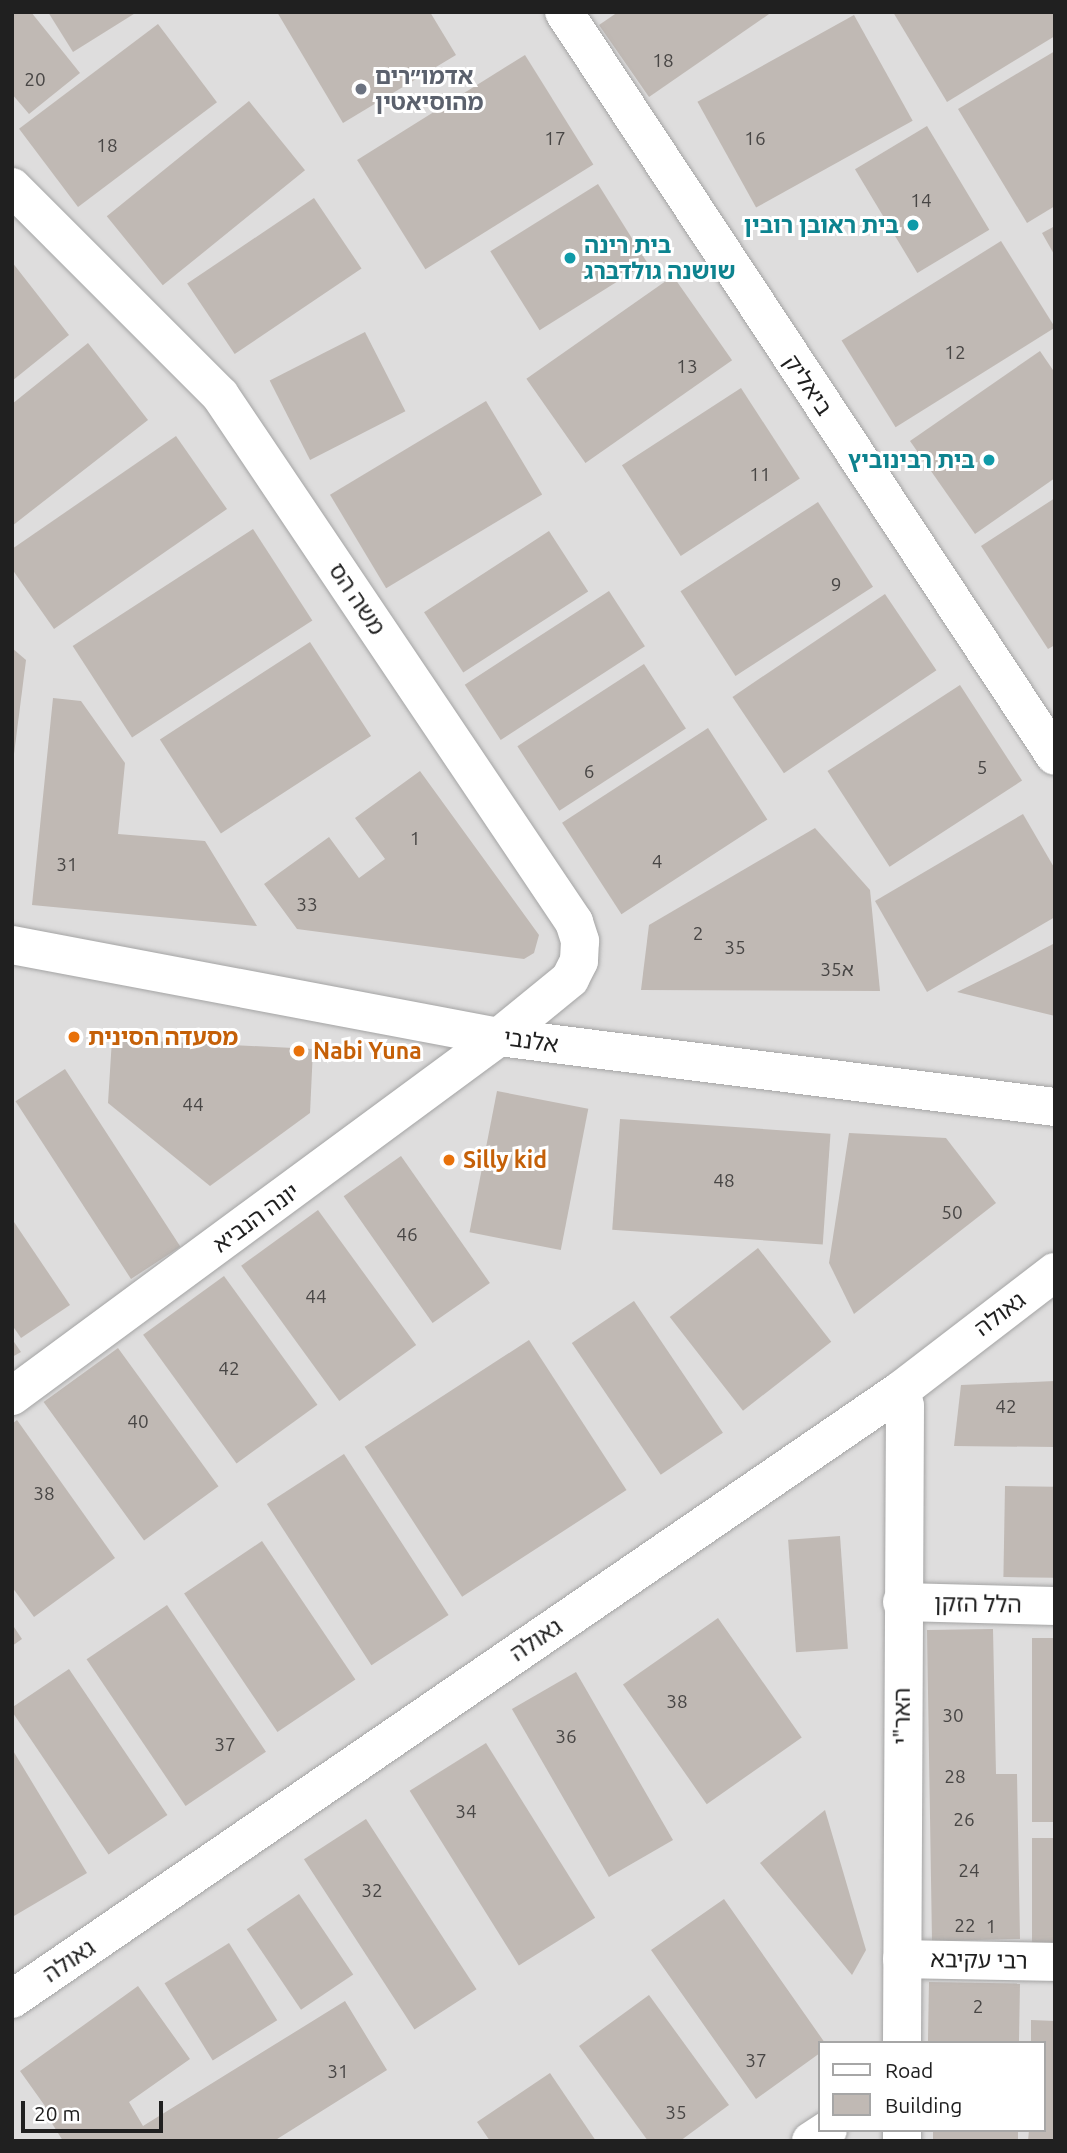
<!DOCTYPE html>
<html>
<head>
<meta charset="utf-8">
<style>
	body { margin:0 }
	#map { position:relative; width:1067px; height:2153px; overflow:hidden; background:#f0ede7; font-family:Ubuntu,"Noto Sans Hebrew",sans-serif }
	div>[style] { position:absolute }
	.residential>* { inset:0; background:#dedddd }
	.building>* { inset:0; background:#c0b9b4; transform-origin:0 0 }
	.roads { filter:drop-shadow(0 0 2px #a4a4a4) drop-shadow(0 0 2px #a4a4a4) }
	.street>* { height:38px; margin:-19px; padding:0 19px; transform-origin:19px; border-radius:19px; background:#fff }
	.dots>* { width:19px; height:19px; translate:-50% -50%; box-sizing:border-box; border:4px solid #fff; border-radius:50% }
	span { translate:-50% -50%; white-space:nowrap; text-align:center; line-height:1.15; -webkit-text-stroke:6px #fff; paint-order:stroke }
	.number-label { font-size:19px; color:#484645 }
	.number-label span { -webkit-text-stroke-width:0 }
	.worship-label { font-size:23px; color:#5b616d; font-weight:700 }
	.left { translate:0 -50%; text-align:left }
	.culture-label { font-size:23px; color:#0d838f; font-weight:700 }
	.right { translate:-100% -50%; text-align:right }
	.street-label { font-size:23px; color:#202020 }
	.food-label { font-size:23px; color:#c56008; font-weight:700 }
	.frame { position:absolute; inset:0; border:14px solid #202020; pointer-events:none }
	.legend { position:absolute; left:818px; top:2041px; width:228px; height:91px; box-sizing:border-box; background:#fff; border:2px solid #a6a6a6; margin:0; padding:9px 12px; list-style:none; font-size:21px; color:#202020 }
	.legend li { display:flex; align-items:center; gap:14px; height:35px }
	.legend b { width:35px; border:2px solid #a6a6a6 }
	.scale { position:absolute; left:21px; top:2101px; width:142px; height:32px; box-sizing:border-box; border:4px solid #202020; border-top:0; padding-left:9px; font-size:21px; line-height:24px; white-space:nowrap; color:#202020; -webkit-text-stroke:5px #fff; paint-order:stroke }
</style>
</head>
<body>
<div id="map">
	<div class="residential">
		<i style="clip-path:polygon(evenodd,12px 12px,1055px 12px,1055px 2141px,12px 2141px,12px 12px,820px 2043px,1044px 2043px,1044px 2130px,820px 2130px,820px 2043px)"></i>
	</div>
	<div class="building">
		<i style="clip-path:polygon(12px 12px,31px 12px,80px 73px,29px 114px,12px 94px)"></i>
		<i style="clip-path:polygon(48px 12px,137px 12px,73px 52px)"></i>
		<i style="clip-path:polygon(277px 12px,430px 12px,456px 55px,343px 123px)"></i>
		<i style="clip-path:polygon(618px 12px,772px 12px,649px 97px,599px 25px)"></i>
		<i style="clip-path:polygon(893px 12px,1055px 12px,1055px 36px,947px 102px)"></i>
		<i style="left:854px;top:15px;width:121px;height:179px;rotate:61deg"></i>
		<i style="left:158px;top:24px;width:98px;height:174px;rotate:53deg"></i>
		<i style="clip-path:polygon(1055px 51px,1055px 206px,1027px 223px,958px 109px)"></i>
		<i style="left:525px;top:55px;width:129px;height:198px;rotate:58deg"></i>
		<i style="left:249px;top:101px;width:89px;height:183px;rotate:51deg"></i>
		<i style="left:927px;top:126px;width:121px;height:84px;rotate:59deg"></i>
		<i style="left:598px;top:184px;width:93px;height:127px;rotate:58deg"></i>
		<i style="left:314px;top:198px;width:85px;height:153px;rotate:56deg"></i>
		<i style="clip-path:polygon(1055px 226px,1055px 256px,1042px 233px)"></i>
		<i style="left:1001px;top:241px;width:102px;height:188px;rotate:58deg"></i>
		<i style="clip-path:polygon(12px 262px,69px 335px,12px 381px)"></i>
		<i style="left:673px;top:276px;width:103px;height:179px;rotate:55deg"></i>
		<i style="left:365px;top:332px;width:89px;height:107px;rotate:63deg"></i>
		<i style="clip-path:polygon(88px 343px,148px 420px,12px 526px,12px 404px)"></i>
		<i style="clip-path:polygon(1040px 351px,1055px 373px,1055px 478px,975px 534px,910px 441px)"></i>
		<i style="left:741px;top:388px;width:108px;height:142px;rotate:57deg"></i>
		<i style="left:486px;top:401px;width:109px;height:182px;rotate:59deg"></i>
		<i style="clip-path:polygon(176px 436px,227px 509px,54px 629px,12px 569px,12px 549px)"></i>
		<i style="clip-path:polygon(1055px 498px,1055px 645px,1048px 649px,981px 546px)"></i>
		<i style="left:818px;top:502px;width:101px;height:164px;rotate:57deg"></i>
		<i style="left:253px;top:529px;width:109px;height:215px;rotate:57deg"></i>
		<i style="left:549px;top:531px;width:72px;height:149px;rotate:57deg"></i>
		<i style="left:609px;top:591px;width:66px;height:172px;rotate:57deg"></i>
		<i style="left:885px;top:594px;width:92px;height:184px;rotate:56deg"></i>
		<i style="left:310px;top:642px;width:112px;height:179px;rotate:57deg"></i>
		<i style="clip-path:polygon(12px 648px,26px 660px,14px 754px,12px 754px)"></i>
		<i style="left:644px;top:664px;width:77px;height:151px;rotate:57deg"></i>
		<i style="left:960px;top:685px;width:114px;height:158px;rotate:57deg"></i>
		<i style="clip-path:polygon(53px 698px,81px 701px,125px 763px,118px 834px,205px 841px,257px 926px,32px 905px)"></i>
		<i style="left:708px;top:728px;width:109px;height:174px;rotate:57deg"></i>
		<i style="clip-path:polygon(420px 771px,539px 935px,534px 953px,524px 959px,297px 929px,264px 884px,329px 837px,359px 878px,385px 859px,355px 818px)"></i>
		<i style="clip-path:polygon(1023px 814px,1055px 869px,1055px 917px,927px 992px,875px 901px)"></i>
		<i style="clip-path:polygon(815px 828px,870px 890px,880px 991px,641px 990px,649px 925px)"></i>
		<i style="clip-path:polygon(1055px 943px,1055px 1016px,957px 992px,1020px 961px)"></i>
		<i style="clip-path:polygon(112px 1039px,313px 1049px,310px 1113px,210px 1186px,108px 1103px)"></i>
		<i style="left:65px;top:1069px;width:212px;height:59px;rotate:57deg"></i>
		<i style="left:497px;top:1091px;width:93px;height:144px;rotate:11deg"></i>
		<i style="left:620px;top:1119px;width:211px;height:111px;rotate:4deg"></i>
		<i style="clip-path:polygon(849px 1133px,946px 1138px,996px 1203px,854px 1314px,829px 1263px)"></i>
		<i style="left:401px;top:1156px;width:155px;height:70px;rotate:55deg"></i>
		<i style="left:318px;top:1210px;width:167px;height:95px;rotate:54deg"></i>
		<i style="clip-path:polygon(12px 1219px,70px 1305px,21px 1338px,12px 1325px)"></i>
		<i style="left:758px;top:1248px;width:119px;height:112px;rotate:52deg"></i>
		<i style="left:224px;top:1276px;width:159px;height:100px;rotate:54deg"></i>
		<i style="left:634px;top:1301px;width:159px;height:75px;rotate:56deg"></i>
		<i style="clip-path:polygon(12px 1339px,21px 1352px,12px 1357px)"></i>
		<i style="left:529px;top:1340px;width:179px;height:196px;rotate:57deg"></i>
		<i style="left:118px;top:1348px;width:171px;height:92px;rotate:54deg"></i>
		<i style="clip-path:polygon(1055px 1381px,1055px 1447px,954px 1446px,961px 1385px)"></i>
		<i style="clip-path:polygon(17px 1420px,115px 1558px,34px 1617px,12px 1587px,12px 1424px)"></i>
		<i style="left:344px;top:1454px;width:192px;height:92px;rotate:57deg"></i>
		<i style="left:1005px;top:1486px;width:50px;height:91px;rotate:1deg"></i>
		<i style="left:840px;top:1536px;width:113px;height:52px;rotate:86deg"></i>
		<i style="left:262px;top:1541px;width:167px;height:94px;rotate:56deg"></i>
		<i style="left:167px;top:1605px;width:177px;height:97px;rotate:56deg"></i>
		<i style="left:718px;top:1618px;width:146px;height:116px;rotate:55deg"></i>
		<i style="clip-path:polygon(12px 1624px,22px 1639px,12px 1646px)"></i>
		<i style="clip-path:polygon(993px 1629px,996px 1774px,1017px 1774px,1020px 1939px,932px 1941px,927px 1630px)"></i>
		<i style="left:1032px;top:1638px;width:23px;height:184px"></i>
		<i style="left:69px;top:1669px;width:176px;height:71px;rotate:56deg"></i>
		<i style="left:576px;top:1672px;width:194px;height:74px;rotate:60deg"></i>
		<i style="left:486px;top:1743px;width:206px;height:90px;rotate:58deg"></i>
		<i style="clip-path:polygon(12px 1749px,87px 1873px,14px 1916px,12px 1913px)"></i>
		<i style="clip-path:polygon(825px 1810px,866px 1950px,852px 1975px,760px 1863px)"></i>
		<i style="left:366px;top:1819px;width:203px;height:74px;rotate:57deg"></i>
		<i style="left:1032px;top:1838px;width:23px;height:106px"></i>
		<i style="left:299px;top:1894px;width:97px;height:63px;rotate:56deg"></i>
		<i style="clip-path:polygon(724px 1899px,825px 2043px,820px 2043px,820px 2053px,756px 2099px,651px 1950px)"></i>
		<i style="left:229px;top:1943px;width:91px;height:76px;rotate:58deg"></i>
		<i style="left:929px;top:1982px;width:91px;height:61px;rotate:1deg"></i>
		<i style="clip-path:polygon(138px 1986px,190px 2059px,129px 2102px,143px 2126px,345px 2001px,387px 2070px,274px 2141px,63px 2141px,43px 2109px,45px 2106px,20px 2071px)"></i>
		<i style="clip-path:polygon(649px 1995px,729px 2105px,680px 2141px,648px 2141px,579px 2046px)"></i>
		<i style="clip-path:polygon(1031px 2020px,1055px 2021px,1055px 2141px,1028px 2141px,1029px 2130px,1044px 2130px,1044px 2043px,1031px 2043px)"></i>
		<i style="clip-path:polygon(550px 2073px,596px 2141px,490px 2141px,477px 2122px)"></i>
		<i style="left:933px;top:2130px;width:85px;height:11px"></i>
	</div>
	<div class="roads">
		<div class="street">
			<i style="left:564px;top:12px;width:891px;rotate:56.58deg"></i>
			<i style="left:12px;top:187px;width:294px;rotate:45deg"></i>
			<i style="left:220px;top:395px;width:635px;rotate:56.11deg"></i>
			<i style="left:574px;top:922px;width:20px;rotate:72deg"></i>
			<i style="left:580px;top:941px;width:20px;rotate:93deg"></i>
			<i style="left:579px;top:961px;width:20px;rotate:117deg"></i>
			<i style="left:570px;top:979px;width:92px;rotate:140.8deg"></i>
			<i style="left:499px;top:1037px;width:605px;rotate:143.6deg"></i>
			<i style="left:12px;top:945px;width:496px;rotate:10.7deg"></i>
			<i style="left:499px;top:1037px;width:560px;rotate:7.18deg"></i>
			<i style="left:901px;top:1390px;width:16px;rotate:76deg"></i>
			<i style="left:905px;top:1406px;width:637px;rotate:90.27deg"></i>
			<i style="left:902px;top:1602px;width:153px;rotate:1.5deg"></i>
			<i style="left:902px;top:1959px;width:153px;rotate:1.1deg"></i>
			<i style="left:12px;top:1999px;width:1078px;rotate:-34.41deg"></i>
			<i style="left:901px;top:1390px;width:194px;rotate:-37.5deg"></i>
			<i style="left:902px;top:2130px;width:11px;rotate:90deg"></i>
			<i style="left:811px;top:2141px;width:20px;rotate:-33deg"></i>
		</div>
	</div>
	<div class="dots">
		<i style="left:361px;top:89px;background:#6b7280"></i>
		<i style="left:913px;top:225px;background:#0f9aa8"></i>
		<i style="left:570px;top:258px;background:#0f9aa8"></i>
		<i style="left:989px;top:460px;background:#0f9aa8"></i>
		<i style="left:74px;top:1037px;background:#e8710a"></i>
		<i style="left:299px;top:1051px;background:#e8710a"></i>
		<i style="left:449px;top:1160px;background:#e8710a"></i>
	</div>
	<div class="number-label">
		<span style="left:663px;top:61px">18</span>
		<span style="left:35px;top:80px">20</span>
		<span style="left:555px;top:139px">17</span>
		<span style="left:755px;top:139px">16</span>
		<span style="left:107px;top:146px">18</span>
		<span style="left:921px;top:201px">14</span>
		<span style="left:955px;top:353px">12</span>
		<span style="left:687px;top:367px">13</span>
		<span style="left:760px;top:475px">11</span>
		<span style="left:836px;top:585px">9</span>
		<span style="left:982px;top:768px">5</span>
		<span style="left:589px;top:772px">6</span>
		<span style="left:415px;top:839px">1</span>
		<span style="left:657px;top:862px">4</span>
		<span style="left:67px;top:865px">31</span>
		<span style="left:307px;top:905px">33</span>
		<span style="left:698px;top:934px">2</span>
		<span style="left:735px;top:948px">35</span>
		<span style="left:837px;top:970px">35א</span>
		<span style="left:193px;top:1105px">44</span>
		<span style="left:724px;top:1181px">48</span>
		<span style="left:952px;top:1213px">50</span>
		<span style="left:407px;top:1235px">46</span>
		<span style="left:316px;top:1297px">44</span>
		<span style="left:229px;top:1369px">42</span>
		<span style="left:1006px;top:1407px">42</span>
		<span style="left:138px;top:1422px">40</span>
		<span style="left:44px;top:1494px">38</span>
		<span style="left:677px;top:1702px">38</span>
		<span style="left:953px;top:1716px">30</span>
		<span style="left:566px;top:1737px">36</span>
		<span style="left:225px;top:1745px">37</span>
		<span style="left:955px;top:1777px">28</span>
		<span style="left:466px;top:1812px">34</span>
		<span style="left:964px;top:1820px">26</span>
		<span style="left:969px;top:1871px">24</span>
		<span style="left:372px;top:1891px">32</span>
		<span style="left:965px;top:1926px">22</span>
		<span style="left:991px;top:1927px">1</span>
		<span style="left:978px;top:2007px">2</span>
		<span style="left:756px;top:2061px">37</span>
		<span style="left:338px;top:2072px">31</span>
		<span style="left:676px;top:2113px">35</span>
	</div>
	<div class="worship-label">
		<span class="left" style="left:375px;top:89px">אדמו״רים<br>מהוסיאטין</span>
	</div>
	<div class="culture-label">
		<span class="right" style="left:899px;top:225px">בית ראובן רובין</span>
		<span class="left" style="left:584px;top:258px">בית רינה<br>שושנה גולדברג</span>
		<span class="right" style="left:975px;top:460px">בית רבינוביץ</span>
	</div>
	<div class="street-label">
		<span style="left:808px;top:385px;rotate:56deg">ביאליק</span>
		<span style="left:357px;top:599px;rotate:56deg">משה הס</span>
		<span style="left:531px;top:1041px;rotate:8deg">אלנבי</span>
		<span style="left:256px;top:1218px;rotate:-36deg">יונה הנביא</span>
		<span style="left:1000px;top:1314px;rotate:-37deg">גאולה</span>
		<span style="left:978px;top:1604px;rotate:1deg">הלל הזקן</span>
		<span style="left:536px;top:1640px;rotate:-34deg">גאולה</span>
		<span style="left:902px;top:1716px;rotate:-90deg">האר"י</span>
		<span style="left:979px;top:1960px;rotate:1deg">רבי עקיבא</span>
		<span style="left:69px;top:1961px;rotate:-34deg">גאולה</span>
	</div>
	<div class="food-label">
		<span class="left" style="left:88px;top:1037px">מסעדה הסינית</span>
		<span class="left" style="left:313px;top:1051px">Nabi Yuna</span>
		<span class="left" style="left:463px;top:1160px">Silly kid</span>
	</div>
	<div class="frame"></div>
	<ul class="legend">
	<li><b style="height:9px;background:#fff"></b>Road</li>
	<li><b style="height:19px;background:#c0b9b4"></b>Building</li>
	</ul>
	<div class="scale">20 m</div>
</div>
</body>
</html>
